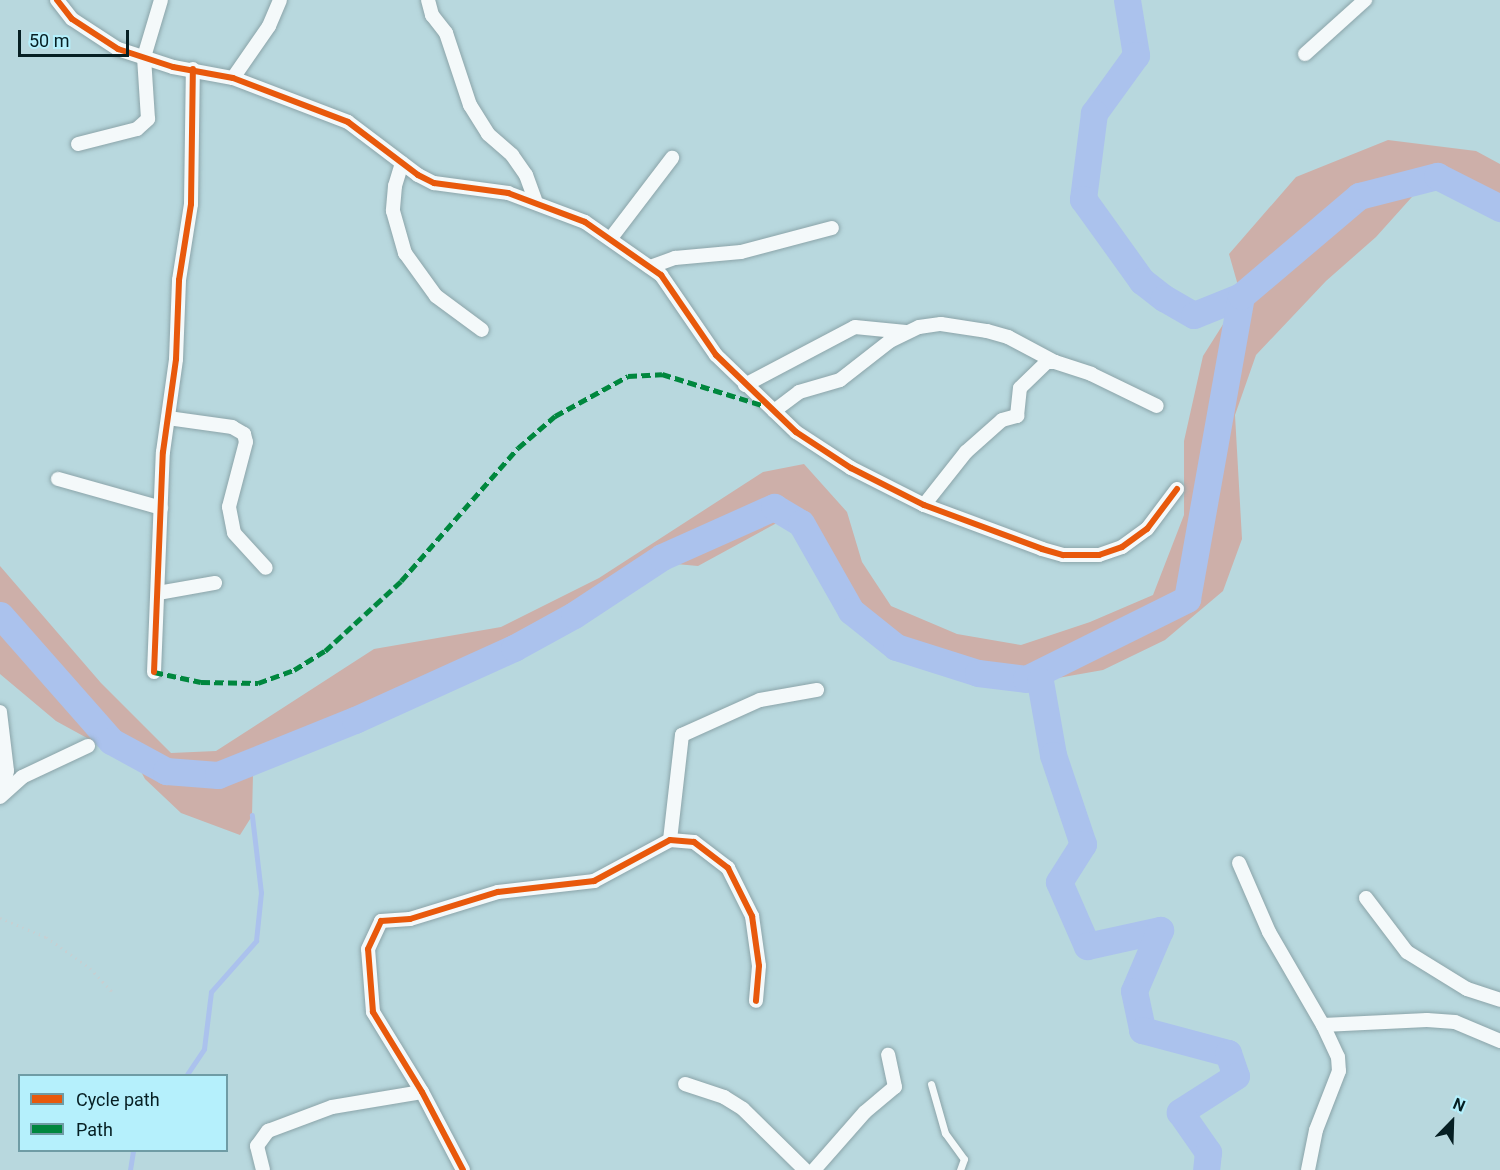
<!DOCTYPE html>
<html>
<head>
<meta charset="utf-8">
<style>
	body { margin:0 }
	#map { position:relative; width:1500px; height:1170px; overflow:hidden; background:#b8d8de; font-family:Roboto,sans-serif }
	div>[style] { position:absolute }
	.green>* { inset:0; background:#cdafa9 }
	.stream>* { height:4.5px; margin:-2.25px; padding:0 2.25px; transform-origin:2.25px; border-radius:2.25px; background:#abc2ed }
	.river>* { height:27px; margin:-13.5px; padding:0 13.5px; transform-origin:13.5px; border-radius:13.5px; background:#abc2ed }
	.path>* { height:3px; margin-top:-1.5px; transform-origin:0; background:repeating-linear-gradient(90deg,#c6d0d3 0 1.5px,transparent 0 6px) }
	.roads { filter:drop-shadow(0 0 2px #8ba4a9) drop-shadow(0 0 2px #8ba4a9) }
	.service>* { height:7px; margin:-3.5px; padding:0 3.5px; transform-origin:3.5px; border-radius:3.5px; background:#f4f9fa }
	.minor>* { height:14px; margin:-7px; padding:0 7px; transform-origin:7px; border-radius:7px; background:#f4f9fa }
	.quiet>* { height:4.5px; margin-top:-2.25px; transform-origin:0; background:repeating-linear-gradient(90deg,#00873e 0 9px,transparent 0 13.5px) }
	.cycleway>* { height:6px; margin:-3px; padding:0 3px; transform-origin:3px; border-radius:3px; background:#e8590c }
	span { translate:-50% -50%; white-space:nowrap; text-align:center; line-height:1.15; -webkit-text-stroke:5px #b5f0fc; paint-order:stroke }
	.legend { position:absolute; left:18px; top:1074px; width:210px; height:78px; box-sizing:border-box; background:#b5f0fc; border:2px solid #6f9ca5; margin:0; padding:8px 10px; list-style:none; font-size:18px; color:#061f23 }
	.legend li { display:flex; align-items:center; gap:12px; height:30px }
	.legend b { width:30px; border:2px solid #6f9ca5 }
	.north { position:absolute; left:1422px; top:1092px; width:60px; height:60px; -webkit-text-stroke:4px #b5f0fc; paint-order:stroke; rotate:23deg; font-size:16px; font-weight:700; line-height:24px; text-align:center; color:#061f23 }
	.north::after { content:''; display:block; margin:auto; width:21px; height:27px; background:#061f23; clip-path:polygon(50% 0,100% 100%,50% 72%,0 100%) }
	.scale { position:absolute; left:18px; top:30px; width:111px; height:27px; box-sizing:border-box; border:3px solid #061f23; border-top:0; padding-left:8px; font-size:18px; line-height:21px; white-space:nowrap; color:#061f23; -webkit-text-stroke:4px #b5f0fc; paint-order:stroke }
</style>
</head>
<body>
<div id="map">
	<div class="green">
		<i style="clip-path:polygon(1388px 140px,1476px 151px,1500px 164px,1500px 215px,1464px 190px,1420px 188px,1376px 237px,1326px 281px,1256px 355px,1235px 415px,1242px 539px,1223px 591px,1165px 640px,1103px 670px,1018px 685px,950px 670px,857px 620px,797px 512px,698px 566px,654px 562px,521px 647px,415px 687px,385px 711px,341px 721px,253px 774px,252px 816px,240px 835px,181px 813px,145px 779px,138px 766px,56px 721px,0 674px,0 566px,101px 683px,171px 753px,216px 751px,374px 649px,501px 627px,599px 578px,763px 472px,804px 464px,847px 512px,862px 562px,891px 606px,957px 634px,1021px 645px,1090px 622px,1153px 595px,1184px 515px,1184px 441px,1203px 356px,1241px 296px,1229px 254px,1296px 177px)"></i>
	</div>
	<div class="stream">
		<i style="left:186px;top:1076px;width:32px;rotate:-56deg"></i>
		<i style="left:204px;top:1049px;width:57px;rotate:-83deg"></i>
		<i style="left:211px;top:992px;width:68px;rotate:-48.6deg"></i>
		<i style="left:256px;top:941px;width:48px;rotate:-84.1deg"></i>
		<i style="left:261px;top:893px;width:78px;rotate:-96.7deg"></i>
		<i style="left:130px;top:1170px;width:20px;rotate:-81deg"></i>
	</div>
	<div class="river">
		<i style="left:1127px;top:0;width:56px;rotate:80.7deg"></i>
		<i style="left:1136px;top:55px;width:72px;rotate:125.9deg"></i>
		<i style="left:1094px;top:113px;width:87px;rotate:97.3deg"></i>
		<i style="left:1083px;top:199px;width:101px;rotate:54.3deg"></i>
		<i style="left:1142px;top:281px;width:28px;rotate:38deg"></i>
		<i style="left:1164px;top:298px;width:34px;rotate:30deg"></i>
		<i style="left:1194px;top:315px;width:51px;rotate:-22deg"></i>
		<i style="left:0;top:615px;width:168px;rotate:48.6deg"></i>
		<i style="left:111px;top:741px;width:63px;rotate:28.6deg"></i>
		<i style="left:166px;top:771px;width:52px;rotate:4.4deg"></i>
		<i style="left:218px;top:775px;width:148px;rotate:-21.9deg"></i>
		<i style="left:355px;top:720px;width:175px;rotate:-24.4deg"></i>
		<i style="left:514px;top:648px;width:68px;rotate:-28.8deg"></i>
		<i style="left:574px;top:615px;width:105px;rotate:-33.4deg"></i>
		<i style="left:662px;top:557px;width:123px;rotate:-24.1deg"></i>
		<i style="left:774px;top:507px;width:31px;rotate:31deg"></i>
		<i style="left:801px;top:523px;width:101px;rotate:60.4deg"></i>
		<i style="left:851px;top:611px;width:58px;rotate:38.7deg"></i>
		<i style="left:896px;top:647px;width:86px;rotate:17.6deg"></i>
		<i style="left:978px;top:673px;width:48px;rotate:7.1deg"></i>
		<i style="left:1026px;top:679px;width:180px;rotate:-26.4deg"></i>
		<i style="left:1187px;top:599px;width:308px;rotate:-79.9deg"></i>
		<i style="left:1241px;top:296px;width:155px;rotate:-40.3deg"></i>
		<i style="left:1359px;top:196px;width:81px;rotate:-14.4deg"></i>
		<i style="left:1437px;top:176px;width:71px;rotate:26.9deg"></i>
		<i style="left:1040px;top:681px;width:75px;rotate:80deg"></i>
		<i style="left:1053px;top:755px;width:94px;rotate:71.4deg"></i>
		<i style="left:1083px;top:844px;width:45px;rotate:122.3deg"></i>
		<i style="left:1059px;top:882px;width:70px;rotate:66.4deg"></i>
		<i style="left:1087px;top:946px;width:75px;rotate:-12.4deg"></i>
		<i style="left:1160px;top:930px;width:66px;rotate:113.1deg"></i>
		<i style="left:1134px;top:991px;width:40px;rotate:78deg"></i>
		<i style="left:1142px;top:1030px;width:89px;rotate:15deg"></i>
		<i style="left:1228px;top:1053px;width:24px;rotate:71deg"></i>
		<i style="left:1236px;top:1076px;width:67px;rotate:147.3deg"></i>
		<i style="left:1180px;top:1112px;width:49px;rotate:55deg"></i>
		<i style="left:1208px;top:1152px;width:18px;rotate:96deg"></i>
	</div>
	<div class="path">
		<i style="left:0;top:918px;width:50px;rotate:22.4deg"></i>
		<i style="left:46px;top:937px;width:54px;rotate:35.2deg"></i>
		<i style="left:90px;top:968px;width:34px;rotate:47deg"></i>
	</div>
	<div class="roads">
		<div class="service">
			<i style="left:931px;top:1084px;width:51px;rotate:74.1deg"></i>
			<i style="left:945px;top:1133px;width:32px;rotate:54deg"></i>
			<i style="left:964px;top:1159px;width:12px;rotate:110deg"></i>
		</div>
		<div class="minor">
			<i style="left:57px;top:0;width:24px;rotate:52deg"></i>
			<i style="left:72px;top:19px;width:55px;rotate:33.1deg"></i>
			<i style="left:118px;top:49px;width:58px;rotate:18.1deg"></i>
			<i style="left:173px;top:67px;width:61px;rotate:10.4deg"></i>
			<i style="left:233px;top:78px;width:123px;rotate:20.9deg"></i>
			<i style="left:348px;top:122px;width:88px;rotate:37.1deg"></i>
			<i style="left:418px;top:175px;width:18px;rotate:27deg"></i>
			<i style="left:434px;top:183px;width:75px;rotate:7.7deg"></i>
			<i style="left:508px;top:193px;width:82px;rotate:20.6deg"></i>
			<i style="left:585px;top:222px;width:93px;rotate:34.9deg"></i>
			<i style="left:661px;top:275px;width:97px;rotate:55.5deg"></i>
			<i style="left:716px;top:355px;width:111px;rotate:43.9deg"></i>
			<i style="left:796px;top:432px;width:66px;rotate:33.2deg"></i>
			<i style="left:851px;top:468px;width:82px;rotate:26.9deg"></i>
			<i style="left:924px;top:505px;width:126px;rotate:20.4deg"></i>
			<i style="left:1042px;top:549px;width:22px;rotate:16deg"></i>
			<i style="left:1063px;top:555px;width:36px"></i>
			<i style="left:1099px;top:555px;width:24px;rotate:-19deg"></i>
			<i style="left:1122px;top:547px;width:31px;rotate:-36deg"></i>
			<i style="left:1147px;top:529px;width:50px;rotate:-53.1deg"></i>
			<i style="left:428px;top:0;width:16px;rotate:75deg"></i>
			<i style="left:432px;top:15px;width:23px;rotate:52deg"></i>
			<i style="left:446px;top:33px;width:76px;rotate:71.6deg"></i>
			<i style="left:470px;top:105px;width:34px;rotate:58deg"></i>
			<i style="left:488px;top:134px;width:32px;rotate:41deg"></i>
			<i style="left:512px;top:155px;width:24px;rotate:55deg"></i>
			<i style="left:526px;top:175px;width:27px;rotate:70deg"></i>
			<i style="left:1305px;top:54px;width:81px;rotate:-42deg"></i>
			<i style="left:233px;top:78px;width:63px;rotate:-55.3deg"></i>
			<i style="left:269px;top:26px;width:28px;rotate:-67deg"></i>
			<i style="left:78px;top:144px;width:61px;rotate:-14.3deg"></i>
			<i style="left:137px;top:129px;width:15px;rotate:-42deg"></i>
			<i style="left:148px;top:119px;width:62px;rotate:-93.7deg"></i>
			<i style="left:144px;top:57px;width:59px;rotate:-73.4deg"></i>
			<i style="left:402px;top:163px;width:24px;rotate:107deg"></i>
			<i style="left:395px;top:186px;width:25px;rotate:95deg"></i>
			<i style="left:393px;top:211px;width:44px;rotate:74.1deg"></i>
			<i style="left:405px;top:253px;width:53px;rotate:54.2deg"></i>
			<i style="left:436px;top:296px;width:57px;rotate:36.5deg"></i>
			<i style="left:611px;top:238px;width:101px;rotate:-52.7deg"></i>
			<i style="left:650px;top:267px;width:27px;rotate:-20deg"></i>
			<i style="left:675px;top:258px;width:66px;rotate:-5.2deg"></i>
			<i style="left:741px;top:252px;width:94px;rotate:-14.8deg"></i>
			<i style="left:745px;top:385px;width:124px;rotate:-27.8deg"></i>
			<i style="left:855px;top:327px;width:51px;rotate:5.6deg"></i>
			<i style="left:774px;top:411px;width:31px;rotate:-37deg"></i>
			<i style="left:799px;top:392px;width:43px;rotate:-16.3deg"></i>
			<i style="left:840px;top:380px;width:63px;rotate:-38deg"></i>
			<i style="left:890px;top:341px;width:32px;rotate:-26deg"></i>
			<i style="left:919px;top:327px;width:22px;rotate:-8deg"></i>
			<i style="left:941px;top:324px;width:47px;rotate:8.7deg"></i>
			<i style="left:987px;top:331px;width:22px;rotate:16deg"></i>
			<i style="left:1008px;top:337px;width:53px;rotate:28deg"></i>
			<i style="left:168px;top:418px;width:65px;rotate:8deg"></i>
			<i style="left:232px;top:427px;width:14px;rotate:30deg"></i>
			<i style="left:244px;top:434px;width:8px;rotate:76deg"></i>
			<i style="left:246px;top:442px;width:67px;rotate:104.7deg"></i>
			<i style="left:229px;top:507px;width:26px;rotate:79deg"></i>
			<i style="left:234px;top:533px;width:47px;rotate:47.6deg"></i>
			<i style="left:58px;top:479px;width:107px;rotate:15.7deg"></i>
			<i style="left:924px;top:505px;width:68px;rotate:-51.6deg"></i>
			<i style="left:966px;top:452px;width:48px;rotate:-41.6deg"></i>
			<i style="left:1002px;top:420px;width:16px;rotate:-15deg"></i>
			<i style="left:1017px;top:416px;width:28px;rotate:-84deg"></i>
			<i style="left:1020px;top:388px;width:37px;rotate:-44deg"></i>
			<i style="left:1047px;top:362px;width:8px"></i>
			<i style="left:1055px;top:362px;width:38px;rotate:18deg"></i>
			<i style="left:1091px;top:374px;width:73px;rotate:25.9deg"></i>
			<i style="left:158px;top:593px;width:58px;rotate:-10deg"></i>
			<i style="left:154px;top:672px;width:220px;rotate:-87.7deg"></i>
			<i style="left:163px;top:452px;width:94px;rotate:-82deg"></i>
			<i style="left:176px;top:359px;width:79px;rotate:-87.8deg"></i>
			<i style="left:179px;top:280px;width:77px;rotate:-81deg"></i>
			<i style="left:191px;top:204px;width:135px;rotate:-89.2deg"></i>
			<i style="left:0;top:712px;width:59px;rotate:83.2deg"></i>
			<i style="left:7px;top:771px;width:25px;rotate:104deg"></i>
			<i style="left:0;top:797px;width:30px;rotate:-42deg"></i>
			<i style="left:22px;top:777px;width:73px;rotate:-25.2deg"></i>
			<i style="left:670px;top:840px;width:106px;rotate:-83.5deg"></i>
			<i style="left:682px;top:735px;width:85px;rotate:-24.2deg"></i>
			<i style="left:760px;top:700px;width:58px;rotate:-10deg"></i>
			<i style="left:1239px;top:863px;width:75px;rotate:66.5deg"></i>
			<i style="left:1269px;top:932px;width:108px;rotate:59.9deg"></i>
			<i style="left:1323px;top:1025px;width:35px;rotate:65deg"></i>
			<i style="left:1338px;top:1057px;width:14px;rotate:86deg"></i>
			<i style="left:1339px;top:1071px;width:63px;rotate:111.3deg"></i>
			<i style="left:1316px;top:1130px;width:41px;rotate:101.3deg"></i>
			<i style="left:1366px;top:898px;width:68px;rotate:52.8deg"></i>
			<i style="left:1407px;top:952px;width:70px;rotate:31.7deg"></i>
			<i style="left:1467px;top:989px;width:35px;rotate:18deg"></i>
			<i style="left:1323px;top:1025px;width:104px;rotate:-2.8deg"></i>
			<i style="left:1427px;top:1020px;width:28px;rotate:4deg"></i>
			<i style="left:1455px;top:1022px;width:49px;rotate:22.9deg"></i>
			<i style="left:685px;top:1084px;width:41px;rotate:18.4deg"></i>
			<i style="left:724px;top:1097px;width:22px;rotate:32deg"></i>
			<i style="left:743px;top:1109px;width:87px;rotate:44.5deg"></i>
			<i style="left:263px;top:1170px;width:25px;rotate:-104deg"></i>
			<i style="left:257px;top:1146px;width:19px;rotate:-54deg"></i>
			<i style="left:268px;top:1131px;width:68px;rotate:-20.6deg"></i>
			<i style="left:332px;top:1107px;width:91px;rotate:-9.5deg"></i>
			<i style="left:463px;top:1170px;width:88px;rotate:-117.7deg"></i>
			<i style="left:422px;top:1092px;width:94px;rotate:-121.5deg"></i>
			<i style="left:373px;top:1012px;width:63px;rotate:-94.5deg"></i>
			<i style="left:368px;top:949px;width:31px;rotate:-65deg"></i>
			<i style="left:381px;top:921px;width:29px;rotate:-4deg"></i>
			<i style="left:410px;top:919px;width:92px;rotate:-17.1deg"></i>
			<i style="left:498px;top:892px;width:97px;rotate:-6.5deg"></i>
			<i style="left:594px;top:881px;width:86px;rotate:-28.3deg"></i>
			<i style="left:670px;top:840px;width:24px;rotate:5deg"></i>
			<i style="left:694px;top:842px;width:43px;rotate:37.4deg"></i>
			<i style="left:728px;top:868px;width:54px;rotate:63.4deg"></i>
			<i style="left:752px;top:916px;width:50px;rotate:82deg"></i>
			<i style="left:759px;top:966px;width:35px;rotate:95deg"></i>
			<i style="left:814px;top:1170px;width:77px;rotate:-48.7deg"></i>
			<i style="left:865px;top:1112px;width:39px;rotate:-40deg"></i>
			<i style="left:895px;top:1087px;width:33px;rotate:-102deg"></i>
		</div>
	</div>
	<div class="quiet">
		<i style="left:154px;top:672px;width:48px;rotate:12deg"></i>
		<i style="left:201px;top:682px;width:57px;rotate:1deg"></i>
		<i style="left:258px;top:683px;width:38px;rotate:-20deg"></i>
		<i style="left:294px;top:670px;width:36px;rotate:-32deg"></i>
		<i style="left:325px;top:651px;width:103px;rotate:-42.6deg"></i>
		<i style="left:401px;top:581px;width:177px;rotate:-48.7deg"></i>
		<i style="left:518px;top:448px;width:49px;rotate:-40.9deg"></i>
		<i style="left:555px;top:416px;width:83px;rotate:-28.7deg"></i>
		<i style="left:628px;top:376px;width:34px;rotate:-3deg"></i>
		<i style="left:662px;top:374px;width:105px;rotate:17.2deg"></i>
	</div>
	<div class="cycleway">
		<i style="left:57px;top:0;width:24px;rotate:52deg"></i>
		<i style="left:72px;top:19px;width:55px;rotate:33.1deg"></i>
		<i style="left:118px;top:49px;width:58px;rotate:18.1deg"></i>
		<i style="left:173px;top:67px;width:61px;rotate:10.4deg"></i>
		<i style="left:233px;top:78px;width:123px;rotate:20.9deg"></i>
		<i style="left:348px;top:122px;width:88px;rotate:37.1deg"></i>
		<i style="left:418px;top:175px;width:18px;rotate:27deg"></i>
		<i style="left:434px;top:183px;width:75px;rotate:7.7deg"></i>
		<i style="left:508px;top:193px;width:82px;rotate:20.6deg"></i>
		<i style="left:585px;top:222px;width:93px;rotate:34.9deg"></i>
		<i style="left:661px;top:275px;width:97px;rotate:55.5deg"></i>
		<i style="left:716px;top:355px;width:111px;rotate:43.9deg"></i>
		<i style="left:796px;top:432px;width:66px;rotate:33.2deg"></i>
		<i style="left:851px;top:468px;width:82px;rotate:26.9deg"></i>
		<i style="left:924px;top:505px;width:126px;rotate:20.4deg"></i>
		<i style="left:1042px;top:549px;width:22px;rotate:16deg"></i>
		<i style="left:1063px;top:555px;width:36px"></i>
		<i style="left:1099px;top:555px;width:24px;rotate:-19deg"></i>
		<i style="left:1122px;top:547px;width:31px;rotate:-36deg"></i>
		<i style="left:1147px;top:529px;width:50px;rotate:-53.1deg"></i>
		<i style="left:154px;top:672px;width:220px;rotate:-87.7deg"></i>
		<i style="left:163px;top:452px;width:94px;rotate:-82deg"></i>
		<i style="left:176px;top:359px;width:79px;rotate:-87.8deg"></i>
		<i style="left:179px;top:280px;width:77px;rotate:-81deg"></i>
		<i style="left:191px;top:204px;width:135px;rotate:-89.2deg"></i>
		<i style="left:463px;top:1170px;width:88px;rotate:-117.7deg"></i>
		<i style="left:422px;top:1092px;width:94px;rotate:-121.5deg"></i>
		<i style="left:373px;top:1012px;width:63px;rotate:-94.5deg"></i>
		<i style="left:368px;top:949px;width:31px;rotate:-65deg"></i>
		<i style="left:381px;top:921px;width:29px;rotate:-4deg"></i>
		<i style="left:410px;top:919px;width:92px;rotate:-17.1deg"></i>
		<i style="left:498px;top:892px;width:97px;rotate:-6.5deg"></i>
		<i style="left:594px;top:881px;width:86px;rotate:-28.3deg"></i>
		<i style="left:670px;top:840px;width:24px;rotate:5deg"></i>
		<i style="left:694px;top:842px;width:43px;rotate:37.4deg"></i>
		<i style="left:728px;top:868px;width:54px;rotate:63.4deg"></i>
		<i style="left:752px;top:916px;width:50px;rotate:82deg"></i>
		<i style="left:759px;top:966px;width:35px;rotate:95deg"></i>
	</div>
	<ul class="legend">
	<li><b style="height:8px;background:#e8590c"></b>Cycle path</li>
	<li><b style="height:8px;background:#00873e"></b>Path</li>
	</ul>
	<div class="north">N</div>
	<div class="scale">50 m</div>
</div>
</body>
</html>
